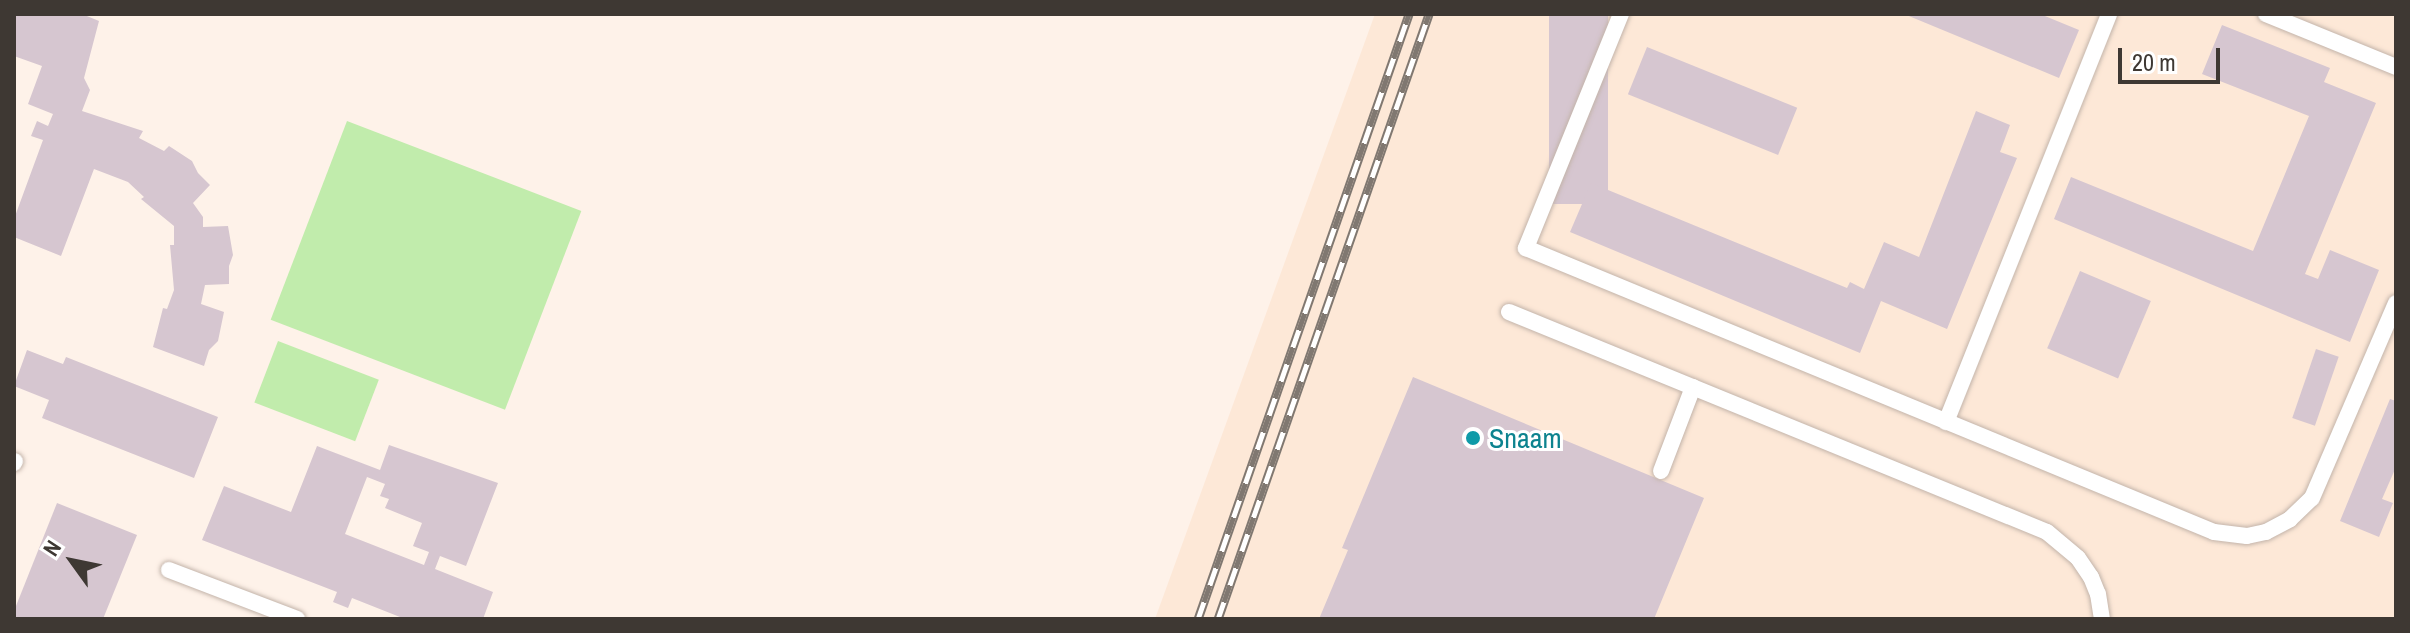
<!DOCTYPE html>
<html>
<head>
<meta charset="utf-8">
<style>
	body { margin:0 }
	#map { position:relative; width:2410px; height:633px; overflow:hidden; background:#fef2e9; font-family:"Archivo Narrow",sans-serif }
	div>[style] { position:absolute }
	.built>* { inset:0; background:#fde8d7 }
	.green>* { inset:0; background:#c1ecac; transform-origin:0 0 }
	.building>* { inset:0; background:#d6c6d0; transform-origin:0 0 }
	.roads { filter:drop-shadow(0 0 2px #c3b4aa) drop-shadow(0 0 2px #c3b4aa) }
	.service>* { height:16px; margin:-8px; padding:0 8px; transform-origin:8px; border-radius:8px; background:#fff }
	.rail>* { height:9px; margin-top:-4.5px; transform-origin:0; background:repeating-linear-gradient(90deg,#fff 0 18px,#807871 0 36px); box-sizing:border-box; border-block:2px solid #807871 }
	.dots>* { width:22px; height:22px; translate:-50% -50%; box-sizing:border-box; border:4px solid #fff; border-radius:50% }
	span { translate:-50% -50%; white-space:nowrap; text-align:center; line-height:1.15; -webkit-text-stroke:6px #fff; paint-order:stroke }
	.culture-label { font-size:28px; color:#0d838f }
	.left { translate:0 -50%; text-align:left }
	.frame { position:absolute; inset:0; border:16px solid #3e3833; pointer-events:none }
	.north { position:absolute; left:32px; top:521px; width:80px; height:80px; -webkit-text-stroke:6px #fff; paint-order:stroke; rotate:303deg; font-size:22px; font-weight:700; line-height:32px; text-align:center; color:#3e3833 }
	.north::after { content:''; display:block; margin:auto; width:28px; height:36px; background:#3e3833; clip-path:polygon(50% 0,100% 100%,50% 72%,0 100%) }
	.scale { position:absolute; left:2118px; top:48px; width:102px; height:36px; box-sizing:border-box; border:4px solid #3e3833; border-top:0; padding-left:10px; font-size:24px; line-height:28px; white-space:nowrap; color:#3e3833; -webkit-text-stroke:6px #fff; paint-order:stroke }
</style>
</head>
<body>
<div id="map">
	<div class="built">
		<i style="clip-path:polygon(1375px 14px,2396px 14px,2396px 619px,1155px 619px)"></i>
	</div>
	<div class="green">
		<i style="left:347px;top:121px;width:251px;height:213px;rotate:21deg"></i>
		<i style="left:278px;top:341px;width:108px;height:66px;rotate:21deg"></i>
	</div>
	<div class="building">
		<i style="clip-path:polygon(14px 14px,82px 14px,99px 21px,84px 78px,90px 90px,82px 111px,143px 131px,139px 138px,164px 151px,169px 146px,192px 161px,198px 173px,210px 185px,193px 203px,203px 217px,203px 227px,228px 226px,233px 255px,229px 266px,229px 284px,205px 285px,201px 304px,224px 312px,218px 341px,209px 350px,204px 366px,153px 347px,163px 308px,167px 309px,174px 290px,170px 245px,174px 245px,174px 226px,141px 199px,144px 197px,128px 182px,94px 169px,61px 256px,14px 237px,14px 219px,43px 140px,31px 136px,37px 121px,48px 126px,53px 114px,28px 104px,42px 66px,14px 56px)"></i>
		<i style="left:1549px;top:14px;width:59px;height:190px"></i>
		<i style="clip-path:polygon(1904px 14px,2040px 14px,2079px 30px,2059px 78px)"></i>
		<i style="clip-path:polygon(2222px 25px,2330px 68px,2324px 82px,2376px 103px,2305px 274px,2318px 279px,2330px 250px,2379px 270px,2350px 342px,2054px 219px,2071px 177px,2253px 251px,2309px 116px,2202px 74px)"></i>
		<i style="left:1647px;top:47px;width:162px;height:51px;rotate:22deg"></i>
		<i style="clip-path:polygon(1976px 111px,2010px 125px,2000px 152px,2017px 158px,1947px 329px,1881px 301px,1860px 353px,1570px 232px,1591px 183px,1847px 288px,1850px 282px,1864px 289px,1884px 242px,1919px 257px)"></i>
		<i style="left:2080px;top:271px;width:77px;height:84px;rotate:23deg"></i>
		<i style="left:2316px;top:349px;width:24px;height:73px;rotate:19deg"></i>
		<i style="clip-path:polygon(27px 350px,63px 364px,66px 357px,218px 417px,194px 478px,42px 418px,49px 400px,14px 386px)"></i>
		<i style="clip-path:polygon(1413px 377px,1704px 498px,1654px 619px,1319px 619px,1348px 550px,1342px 548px)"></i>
		<i style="clip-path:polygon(2390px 399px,2396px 401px,2396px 467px,2382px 499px,2393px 503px,2379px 537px,2340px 521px)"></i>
		<i style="clip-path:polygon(evenodd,389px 445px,498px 483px,466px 566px,440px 556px,435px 569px,493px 592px,483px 619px,405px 619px,352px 598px,348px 608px,333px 602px,337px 592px,202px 540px,224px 486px,291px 512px,317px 446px,380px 470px,389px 445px,367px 477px,385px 484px,380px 496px,389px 499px,385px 508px,422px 523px,413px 546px,429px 552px,424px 565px,345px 534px,367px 477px)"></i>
		<i style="clip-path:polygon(57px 503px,137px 535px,103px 619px,14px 619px,14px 611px)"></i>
	</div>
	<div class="roads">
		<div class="service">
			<i style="left:1621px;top:14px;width:253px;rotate:112.1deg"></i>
			<i style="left:1526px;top:248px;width:744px;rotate:22.43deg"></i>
			<i style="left:2214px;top:532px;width:33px;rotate:7deg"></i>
			<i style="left:2247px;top:536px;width:19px;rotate:-12deg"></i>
			<i style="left:2266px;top:532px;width:27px;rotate:-28deg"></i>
			<i style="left:2290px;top:519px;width:30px;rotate:-44deg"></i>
			<i style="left:2312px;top:498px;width:212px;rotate:-66.7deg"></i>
			<i style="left:2266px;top:14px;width:140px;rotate:22.2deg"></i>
			<i style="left:1509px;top:312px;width:581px;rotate:22.24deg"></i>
			<i style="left:2047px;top:532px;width:40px;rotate:40deg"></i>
			<i style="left:2078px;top:558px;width:23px;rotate:56deg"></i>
			<i style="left:2091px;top:577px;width:18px;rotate:68deg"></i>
			<i style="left:2098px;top:594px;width:25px;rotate:81deg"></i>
			<i style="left:1946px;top:422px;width:439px;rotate:-68.2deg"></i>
			<i style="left:14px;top:463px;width:2px;rotate:-63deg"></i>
			<i style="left:1661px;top:471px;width:90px;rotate:-69.1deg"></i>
			<i style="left:169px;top:570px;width:137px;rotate:20.9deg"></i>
		</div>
	</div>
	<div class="rail">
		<i style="left:1198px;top:619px;width:641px;rotate:-70.77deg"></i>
		<i style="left:1218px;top:619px;width:641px;rotate:-70.77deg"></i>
	</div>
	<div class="dots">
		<i style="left:1473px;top:438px;background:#0f9aa8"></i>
	</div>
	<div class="culture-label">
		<span class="left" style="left:1489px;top:438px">Snaam</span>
	</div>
	<div class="frame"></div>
	<div class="north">N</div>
	<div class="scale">20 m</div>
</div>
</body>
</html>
